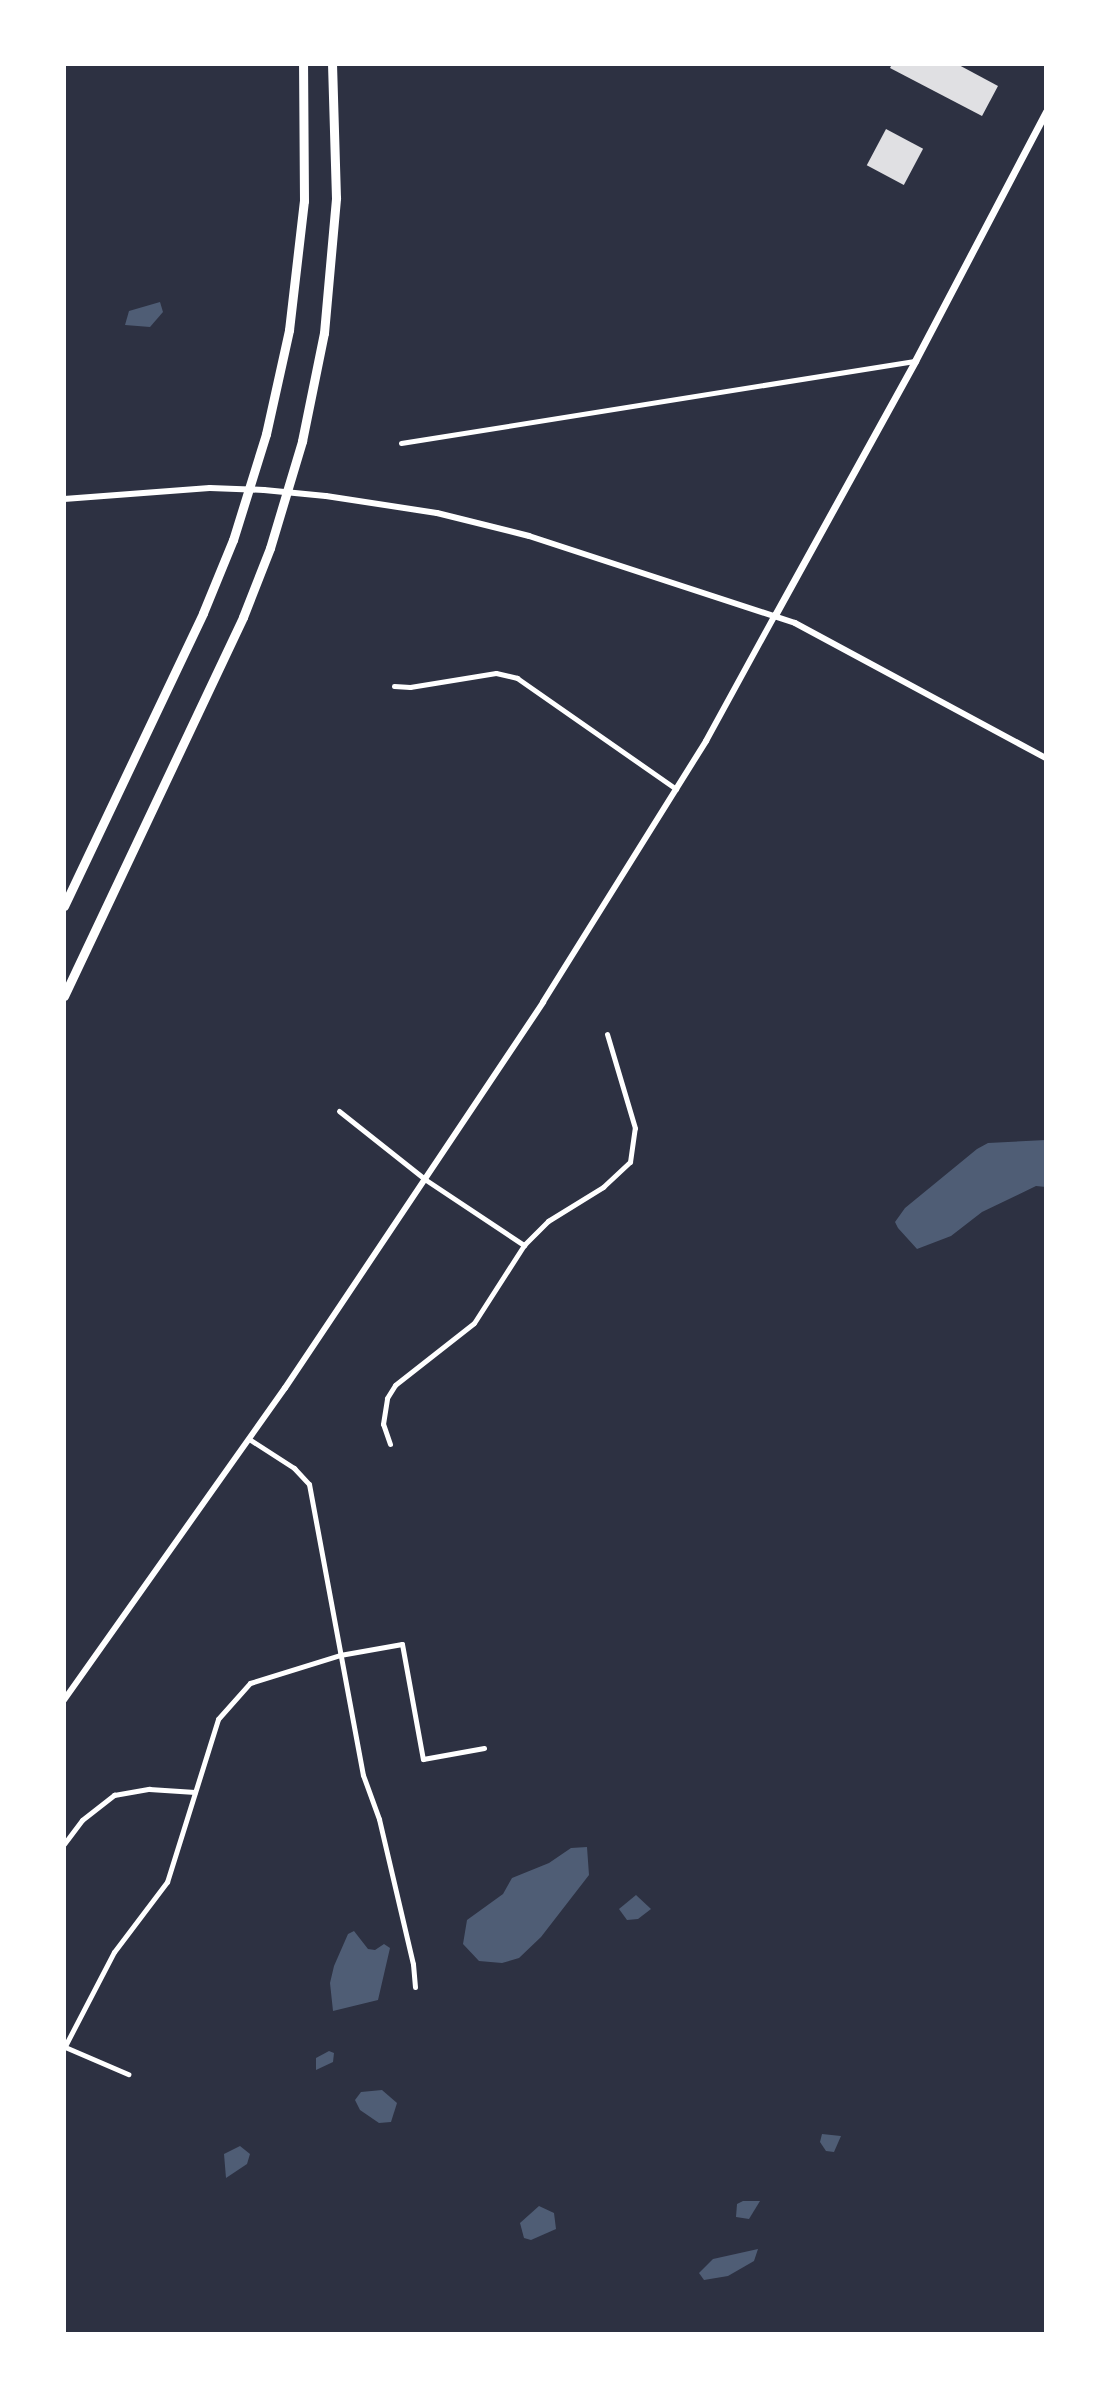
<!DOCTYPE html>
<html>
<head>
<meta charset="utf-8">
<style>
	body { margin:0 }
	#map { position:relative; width:1110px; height:2398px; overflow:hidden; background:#2d3142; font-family:"Golos Text",sans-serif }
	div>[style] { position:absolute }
	.water>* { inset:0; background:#4f5d75 }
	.building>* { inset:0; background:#e0e0e3; transform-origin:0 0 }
	.minor>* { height:5px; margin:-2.5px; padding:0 2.5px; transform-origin:2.5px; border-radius:2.5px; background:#fff }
	.tertiary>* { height:6px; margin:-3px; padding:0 3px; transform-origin:3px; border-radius:3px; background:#fff }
	.secondary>* { height:7px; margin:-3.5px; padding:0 3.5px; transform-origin:3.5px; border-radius:3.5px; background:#fff }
	.motorway>* { height:9px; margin:-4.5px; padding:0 4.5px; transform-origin:4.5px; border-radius:4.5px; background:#fff }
	span { translate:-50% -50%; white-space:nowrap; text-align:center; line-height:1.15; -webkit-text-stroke:6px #fff; paint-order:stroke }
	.frame { position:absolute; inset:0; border:66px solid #fff; pointer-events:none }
</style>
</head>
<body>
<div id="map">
	<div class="water">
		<i style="clip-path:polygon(160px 302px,163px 312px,150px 327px,125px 325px,129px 311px)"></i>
		<i style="clip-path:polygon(1046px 1140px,1046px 1187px,1036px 1186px,982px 1212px,951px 1236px,917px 1249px,898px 1228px,895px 1222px,905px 1208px,977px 1149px,988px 1143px)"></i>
		<i style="clip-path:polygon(587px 1847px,589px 1875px,541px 1937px,519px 1958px,502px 1963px,479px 1961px,463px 1944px,467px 1920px,503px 1894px,512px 1878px,549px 1863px,571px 1848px)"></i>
		<i style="clip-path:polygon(636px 1895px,651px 1909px,638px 1919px,627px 1920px,619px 1909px)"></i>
		<i style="clip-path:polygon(354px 1931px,368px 1949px,375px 1950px,384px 1944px,390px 1948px,378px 2000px,333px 2011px,330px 1983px,334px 1966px,348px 1934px)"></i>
		<i style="clip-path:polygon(329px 2051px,334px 2053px,333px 2062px,316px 2070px,316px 2058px)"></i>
		<i style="clip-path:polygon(382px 2090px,397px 2103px,391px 2122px,379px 2123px,360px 2110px,355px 2100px,361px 2092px)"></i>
		<i style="clip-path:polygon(822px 2134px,841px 2136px,834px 2152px,826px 2151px,820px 2142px)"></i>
		<i style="clip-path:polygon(240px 2146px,250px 2154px,247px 2164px,226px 2178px,224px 2154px)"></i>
		<i style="clip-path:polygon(743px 2201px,760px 2201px,749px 2219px,736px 2217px,737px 2204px)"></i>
		<i style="clip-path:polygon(539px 2206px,554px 2213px,556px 2229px,531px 2240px,524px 2238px,520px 2223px)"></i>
		<i style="clip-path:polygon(758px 2249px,754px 2261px,728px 2276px,704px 2280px,699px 2273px,713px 2259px)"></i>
	</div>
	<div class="building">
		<i style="clip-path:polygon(892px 64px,957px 64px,998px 86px,982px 116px,890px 68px)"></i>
		<i style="left:886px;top:129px;width:42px;height:41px;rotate:28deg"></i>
	</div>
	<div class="minor">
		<i style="left:401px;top:443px;width:520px;rotate:-9.08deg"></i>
		<i style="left:394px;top:686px;width:16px;rotate:4deg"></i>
		<i style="left:410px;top:687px;width:87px;rotate:-9.2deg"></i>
		<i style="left:496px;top:673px;width:22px;rotate:13deg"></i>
		<i style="left:517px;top:678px;width:194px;rotate:34.9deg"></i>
		<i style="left:339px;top:1111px;width:111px;rotate:38.4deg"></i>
		<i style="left:426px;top:1180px;width:118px;rotate:33.6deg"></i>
		<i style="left:249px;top:1439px;width:54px;rotate:32.8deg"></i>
		<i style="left:294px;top:1468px;width:22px;rotate:47deg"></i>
		<i style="left:309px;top:1484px;width:296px;rotate:79.5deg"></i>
		<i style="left:363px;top:1775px;width:47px;rotate:70deg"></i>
		<i style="left:379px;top:1819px;width:149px;rotate:76.8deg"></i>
		<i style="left:413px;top:1964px;width:23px;rotate:85deg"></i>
		<i style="left:390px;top:1444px;width:21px;rotate:-109deg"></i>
		<i style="left:383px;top:1424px;width:26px;rotate:-81deg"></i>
		<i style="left:387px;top:1398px;width:15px;rotate:-58deg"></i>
		<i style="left:395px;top:1385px;width:100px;rotate:-38.1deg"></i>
		<i style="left:474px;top:1323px;width:93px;rotate:-57.3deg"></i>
		<i style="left:524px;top:1245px;width:34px;rotate:-45deg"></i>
		<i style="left:548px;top:1221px;width:65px;rotate:-31.7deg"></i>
		<i style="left:603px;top:1187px;width:37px;rotate:-43deg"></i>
		<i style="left:630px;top:1162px;width:34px;rotate:-82deg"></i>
		<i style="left:635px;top:1128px;width:98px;rotate:-106.6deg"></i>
		<i style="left:64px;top:1844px;width:30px;rotate:-53deg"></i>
		<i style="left:82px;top:1820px;width:41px;rotate:-38deg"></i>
		<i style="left:114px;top:1795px;width:36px;rotate:-10deg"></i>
		<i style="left:149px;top:1789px;width:46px;rotate:3.7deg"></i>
		<i style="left:65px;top:2047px;width:69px;rotate:23.2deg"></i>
		<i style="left:64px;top:2048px;width:108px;rotate:-62.5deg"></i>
		<i style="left:114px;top:1952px;width:88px;rotate:-52.9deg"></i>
		<i style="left:167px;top:1882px;width:171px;rotate:-72.6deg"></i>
		<i style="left:218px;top:1719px;width:48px;rotate:-48.4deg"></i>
		<i style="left:250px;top:1683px;width:94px;rotate:-17.3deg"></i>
		<i style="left:340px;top:1655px;width:63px;rotate:-10.1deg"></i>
		<i style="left:402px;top:1644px;width:117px;rotate:79.7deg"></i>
		<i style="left:423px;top:1759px;width:62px;rotate:-10.2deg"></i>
	</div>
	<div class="tertiary">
		<i style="left:64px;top:499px;width:146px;rotate:-4.3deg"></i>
		<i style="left:210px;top:488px;width:54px;rotate:2.1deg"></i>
		<i style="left:264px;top:490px;width:62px;rotate:5.5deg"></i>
		<i style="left:326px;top:496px;width:112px;rotate:8.7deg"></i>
		<i style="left:437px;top:513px;width:95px;rotate:14deg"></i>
		<i style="left:529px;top:536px;width:280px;rotate:18.1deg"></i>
		<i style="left:795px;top:623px;width:285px;rotate:28.3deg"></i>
		<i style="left:64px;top:1700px;width:382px;rotate:-54.7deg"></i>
		<i style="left:285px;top:1388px;width:464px;rotate:-56.2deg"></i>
		<i style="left:543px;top:1002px;width:308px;rotate:-58deg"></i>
		<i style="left:706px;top:741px;width:144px;rotate:-61.3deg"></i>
	</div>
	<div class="secondary">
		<i style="left:775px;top:615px;width:290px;rotate:-61.1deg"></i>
		<i style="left:915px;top:361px;width:282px;rotate:-62.3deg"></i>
	</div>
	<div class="motorway">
		<i style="left:64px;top:906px;width:324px;rotate:-64.6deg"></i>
		<i style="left:203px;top:613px;width:79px;rotate:-67.7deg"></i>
		<i style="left:233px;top:540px;width:111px;rotate:-72.7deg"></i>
		<i style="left:266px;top:434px;width:107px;rotate:-77.5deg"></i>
		<i style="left:289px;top:330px;width:130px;rotate:-83.4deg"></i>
		<i style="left:304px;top:201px;width:137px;rotate:-90.4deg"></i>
		<i style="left:64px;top:996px;width:419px;rotate:-64.7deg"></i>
		<i style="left:243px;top:617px;width:74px;rotate:-68.6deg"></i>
		<i style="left:270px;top:548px;width:112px;rotate:-73.3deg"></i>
		<i style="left:302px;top:441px;width:110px;rotate:-78.5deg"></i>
		<i style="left:324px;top:333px;width:136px;rotate:-84.9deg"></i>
		<i style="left:336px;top:198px;width:134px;rotate:-91.7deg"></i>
	</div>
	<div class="frame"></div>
</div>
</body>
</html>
